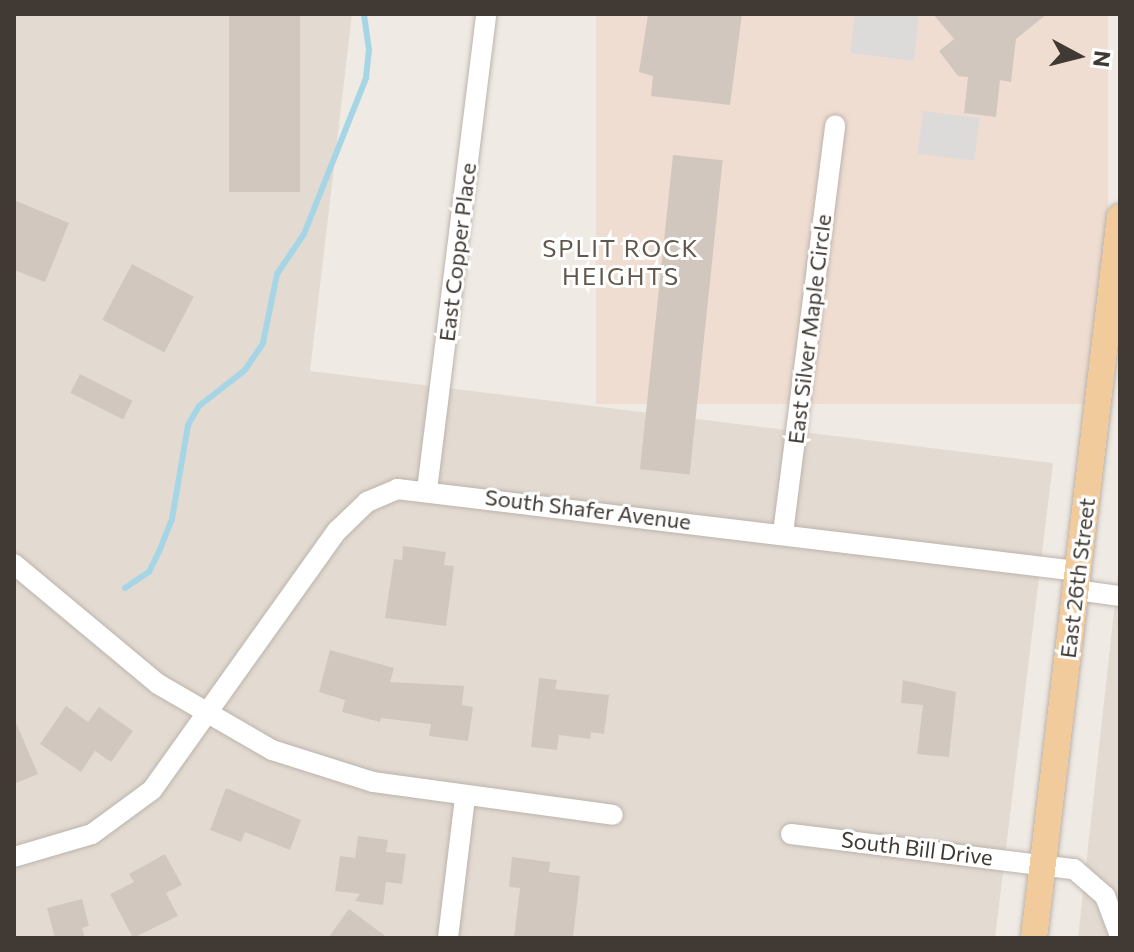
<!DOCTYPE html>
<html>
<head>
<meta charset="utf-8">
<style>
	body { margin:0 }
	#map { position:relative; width:1134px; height:952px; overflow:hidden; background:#efeae4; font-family:Commissioner,sans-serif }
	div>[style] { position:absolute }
	.residential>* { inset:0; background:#e3dbd2 }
	.commercial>* { inset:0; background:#efddd1; transform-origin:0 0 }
	.parking>* { inset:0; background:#dddbd9; transform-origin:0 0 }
	.stream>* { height:6px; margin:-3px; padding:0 3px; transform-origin:3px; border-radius:3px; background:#a6d6e6 }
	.building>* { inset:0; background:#d2c7be; transform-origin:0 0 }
	.roads { filter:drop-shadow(0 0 2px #bcb3ab) drop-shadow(0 0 2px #bcb3ab) }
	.minor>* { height:20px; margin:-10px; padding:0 10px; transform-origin:10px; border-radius:10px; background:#fff }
	.major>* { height:26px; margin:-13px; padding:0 13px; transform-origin:13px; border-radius:13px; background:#f1cb9b }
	span { translate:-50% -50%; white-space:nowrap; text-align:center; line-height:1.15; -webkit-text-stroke:6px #fff; paint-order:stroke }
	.street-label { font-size:22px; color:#413a34 }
	.neighbourhood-label { font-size:24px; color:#62564d; letter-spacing:2px }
	.frame { position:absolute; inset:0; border:16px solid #413a34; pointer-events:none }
	.north { position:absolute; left:1038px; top:16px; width:80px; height:80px; -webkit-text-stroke:6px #fff; paint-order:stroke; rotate:97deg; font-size:22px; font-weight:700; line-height:32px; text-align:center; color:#413a34 }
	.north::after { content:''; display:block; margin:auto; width:28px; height:36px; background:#413a34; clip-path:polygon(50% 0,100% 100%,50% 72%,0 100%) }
</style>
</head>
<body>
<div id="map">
	<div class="residential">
		<i style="clip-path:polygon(14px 14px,352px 14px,310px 371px,1053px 463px,995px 938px,14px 938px)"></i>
		<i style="clip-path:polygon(1120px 557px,1120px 938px,1078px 938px)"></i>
	</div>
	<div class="commercial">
		<i style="left:596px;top:14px;width:512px;height:390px"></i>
	</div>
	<div class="parking">
		<i style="clip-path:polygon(855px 14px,919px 14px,914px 61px,850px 53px)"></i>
		<i style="left:923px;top:111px;width:57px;height:43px;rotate:7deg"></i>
	</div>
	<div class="stream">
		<i style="left:125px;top:588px;width:29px;rotate:-34deg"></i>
		<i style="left:149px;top:572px;width:25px;rotate:-64deg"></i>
		<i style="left:160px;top:549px;width:32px;rotate:-68deg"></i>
		<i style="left:172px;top:519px;width:95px;rotate:-80.3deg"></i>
		<i style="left:188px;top:425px;width:22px;rotate:-60deg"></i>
		<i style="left:199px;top:406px;width:58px;rotate:-38deg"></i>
		<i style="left:245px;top:370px;width:32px;rotate:-56deg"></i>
		<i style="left:263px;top:343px;width:70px;rotate:-78.5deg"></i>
		<i style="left:277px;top:274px;width:48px;rotate:-56deg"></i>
		<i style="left:304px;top:234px;width:168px;rotate:-68.3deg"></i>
		<i style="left:366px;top:78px;width:28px;rotate:-84deg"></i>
		<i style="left:369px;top:50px;width:36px;rotate:-98deg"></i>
	</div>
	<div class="building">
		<i style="left:229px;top:14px;width:71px;height:178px"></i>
		<i style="clip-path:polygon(648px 14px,742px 14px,730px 105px,651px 96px,653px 76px,639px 72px)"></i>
		<i style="clip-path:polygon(933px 14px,1047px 14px,1016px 39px,1011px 82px,1000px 80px,996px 117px,964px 113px,968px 77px,958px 76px,939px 51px,954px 39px)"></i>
		<i style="left:673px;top:155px;width:50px;height:316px;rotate:6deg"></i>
		<i style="clip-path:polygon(14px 200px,69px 223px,45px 282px,14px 270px)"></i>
		<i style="left:132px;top:264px;width:70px;height:63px;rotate:28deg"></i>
		<i style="left:80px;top:374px;width:59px;height:21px;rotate:27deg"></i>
		<i style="clip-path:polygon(403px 546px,446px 552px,444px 565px,454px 566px,446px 626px,385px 618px,394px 559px,402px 560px)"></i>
		<i style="clip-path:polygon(330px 650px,394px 668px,390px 682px,464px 686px,462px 705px,473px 707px,468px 741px,429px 736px,431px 724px,381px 718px,380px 722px,342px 712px,345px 700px,319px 692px)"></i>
		<i style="clip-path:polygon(539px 678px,557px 680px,555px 689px,609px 695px,604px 734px,591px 732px,590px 739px,559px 735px,557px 750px,531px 747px)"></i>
		<i style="clip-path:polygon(903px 680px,956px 692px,949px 757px,917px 754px,923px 705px,901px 703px)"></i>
		<i style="clip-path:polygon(66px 706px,88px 722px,99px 707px,133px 731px,111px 762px,95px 751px,81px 772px,40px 744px)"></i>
		<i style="clip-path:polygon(14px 718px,38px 774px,14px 784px)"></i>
		<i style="clip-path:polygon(226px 788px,301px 820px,290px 850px,245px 832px,241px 842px,210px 830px)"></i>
		<i style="clip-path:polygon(358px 836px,388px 840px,386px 852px,406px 854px,402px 884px,386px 882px,383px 905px,355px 901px,360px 894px,335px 891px,340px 856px,355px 858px)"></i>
		<i style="clip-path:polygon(165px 854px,182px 885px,166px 893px,178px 916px,133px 938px,110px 894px,134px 882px,129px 874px)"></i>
		<i style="clip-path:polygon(512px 857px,550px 862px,549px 872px,580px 876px,573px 938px,514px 938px,520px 888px,509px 887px)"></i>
		<i style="clip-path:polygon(82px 899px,89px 926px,82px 928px,85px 938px,55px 938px,47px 908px)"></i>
		<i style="clip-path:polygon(349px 909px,388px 938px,328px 938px)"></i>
	</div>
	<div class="roads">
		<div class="minor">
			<i style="left:427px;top:490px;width:480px;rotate:-82.9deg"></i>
			<i style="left:783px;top:533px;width:411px;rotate:-82.7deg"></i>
			<i style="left:14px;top:564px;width:187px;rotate:39.8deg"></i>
			<i style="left:158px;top:684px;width:132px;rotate:30.1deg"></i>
			<i style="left:272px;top:750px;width:106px;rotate:17.6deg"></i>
			<i style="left:373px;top:782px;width:242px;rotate:7.8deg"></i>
			<i style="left:1076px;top:590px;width:44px;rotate:7.8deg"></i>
			<i style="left:791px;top:834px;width:285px;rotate:7.1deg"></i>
			<i style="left:1074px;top:869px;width:41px;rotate:41.1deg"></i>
			<i style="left:1105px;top:896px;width:43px;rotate:69.4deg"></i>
			<i style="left:14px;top:857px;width:81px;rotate:-16.4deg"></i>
			<i style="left:92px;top:834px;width:74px;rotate:-36.3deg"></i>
			<i style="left:152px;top:790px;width:318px;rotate:-54.5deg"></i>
			<i style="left:337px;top:531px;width:42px;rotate:-44deg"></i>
			<i style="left:367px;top:502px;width:33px;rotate:-23deg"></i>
			<i style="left:397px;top:489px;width:686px;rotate:6.87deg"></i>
			<i style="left:448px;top:938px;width:142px;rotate:-83.1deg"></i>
		</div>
		<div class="major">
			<i style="left:1034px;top:938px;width:726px;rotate:-83.2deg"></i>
		</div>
	</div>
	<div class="street-label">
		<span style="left:457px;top:252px;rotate:-83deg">East Copper Place</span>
		<span style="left:809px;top:329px;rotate:-83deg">East Silver Maple Circle</span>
		<span style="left:588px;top:509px;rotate:7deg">South Shafer Avenue</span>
		<span style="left:1077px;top:578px;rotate:-83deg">East 26th Street</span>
		<span style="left:917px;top:848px;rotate:7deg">South Bill Drive</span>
	</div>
	<div class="neighbourhood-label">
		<span style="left:621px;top:262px">SPLIT ROCK<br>HEIGHTS</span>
	</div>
	<div class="frame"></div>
	<div class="north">N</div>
</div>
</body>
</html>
